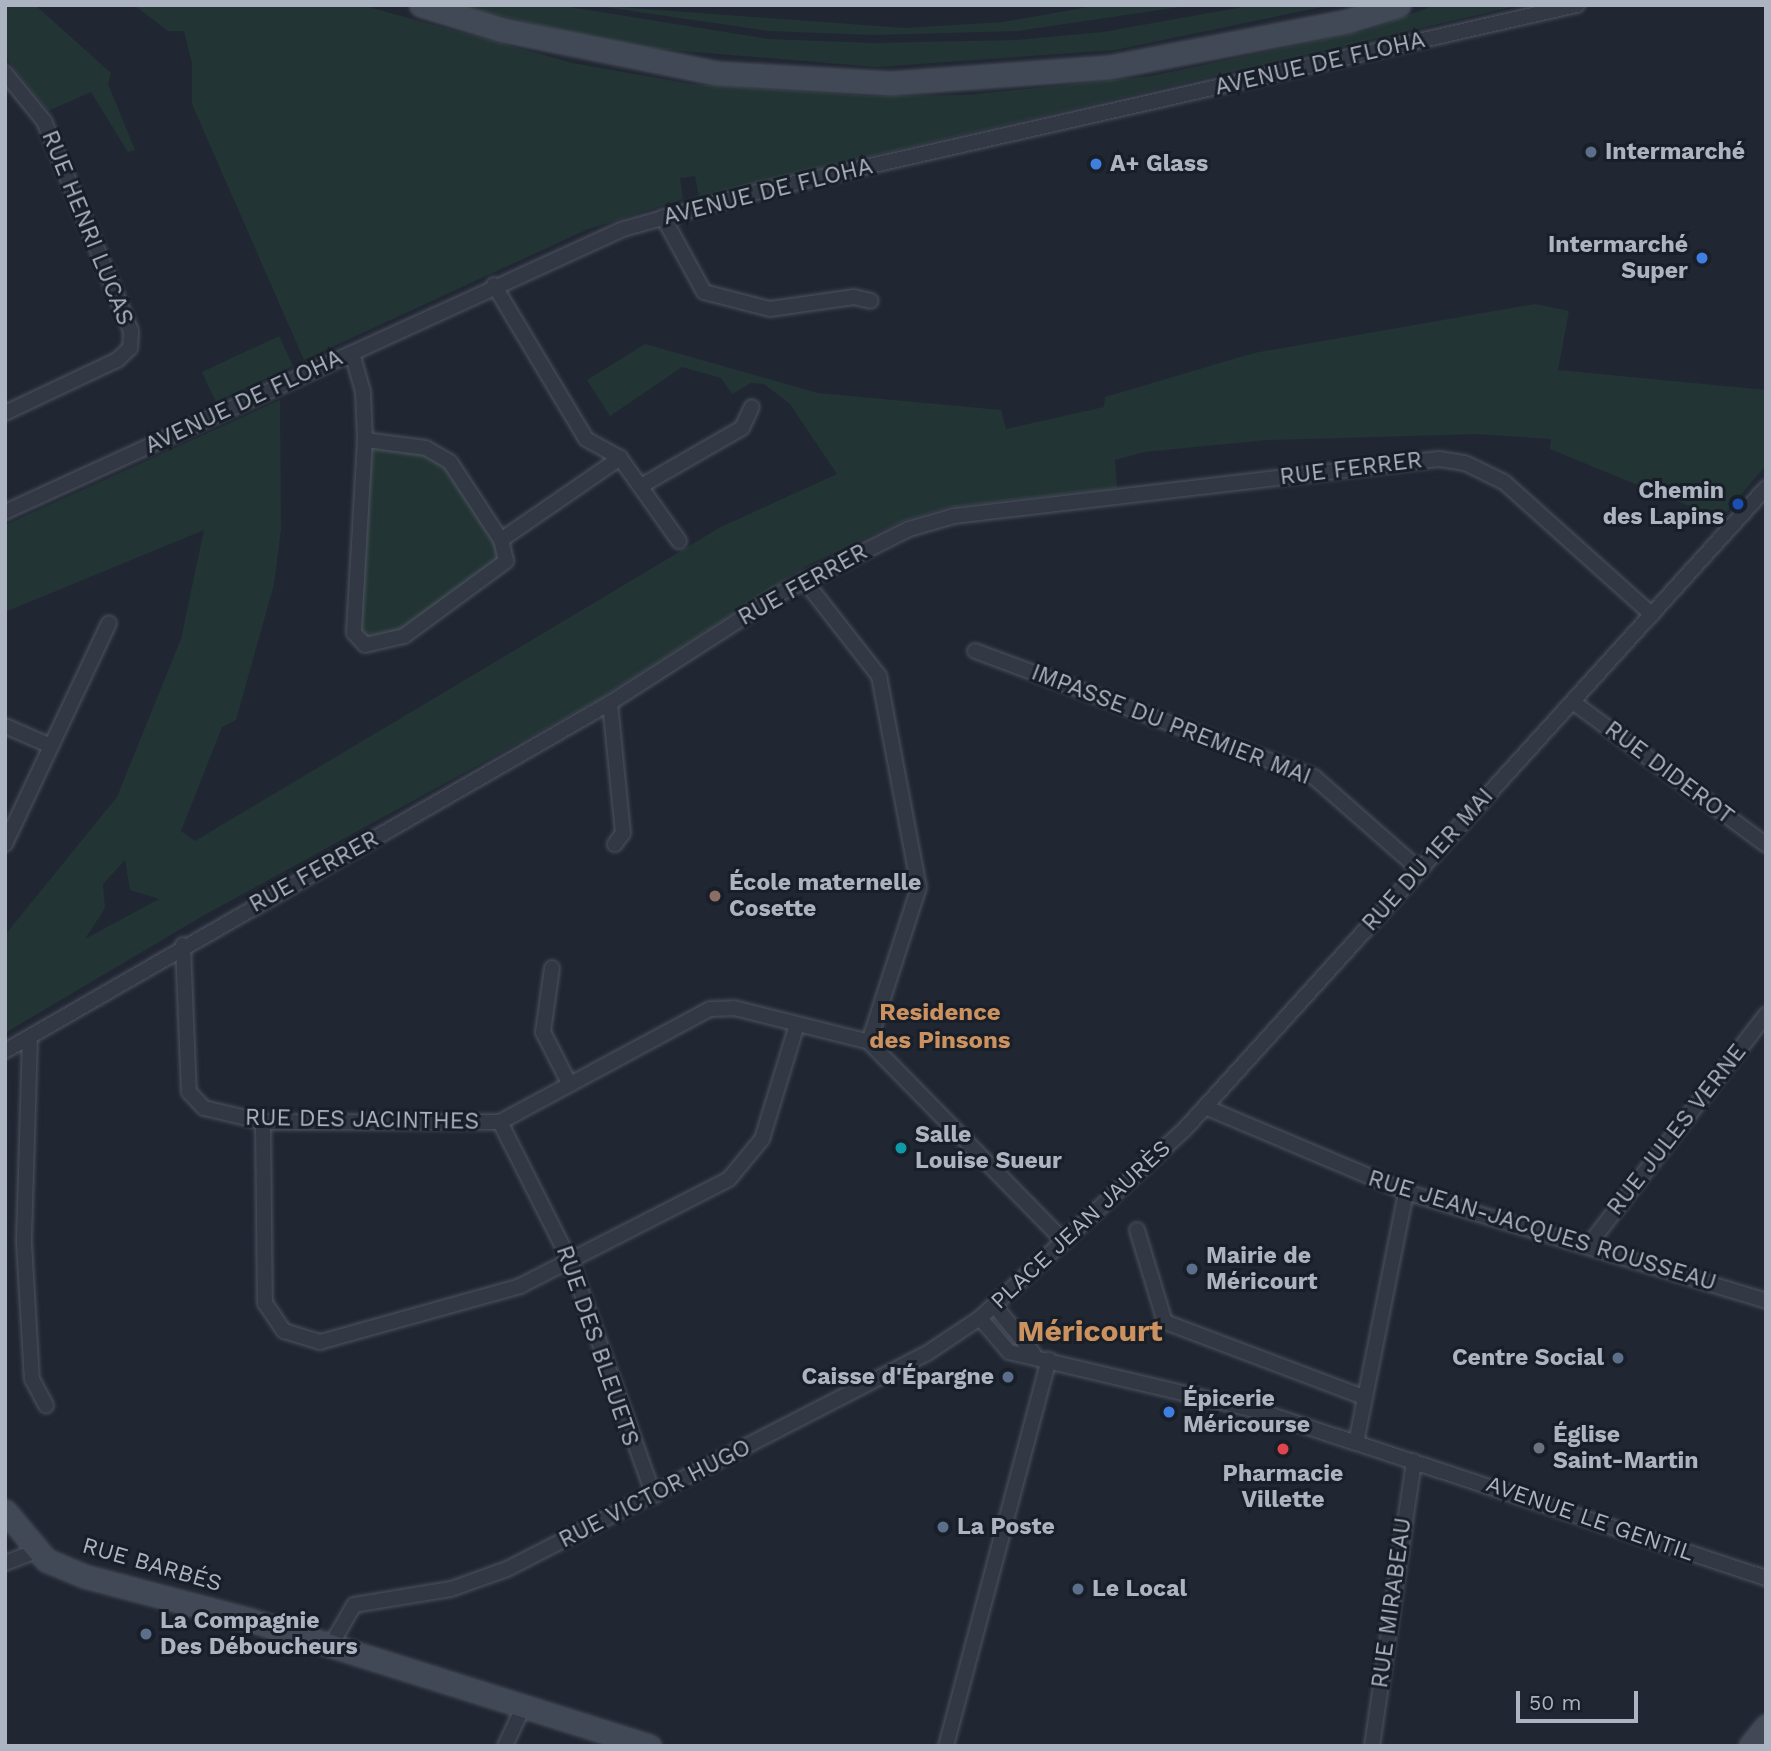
<!DOCTYPE html>
<html>
<head>
<meta charset="utf-8">
<style>
	body { margin:0 }
	#map { position:relative; width:1771px; height:1751px; overflow:hidden; background:#202733; font-family:"Work Sans",sans-serif }
	div>[style] { position:absolute }
	.green>* { inset:0; background:#233435; transform-origin:0 0 }
	.roads { filter:drop-shadow(0 0 2px #4e545f) drop-shadow(0 0 2px #4e545f) }
	.street>* { height:14px; margin:-7px; padding:0 7px; transform-origin:7px; border-radius:7px; background:#333944 }
	.secondary>* { height:21px; margin:-10.5px; padding:0 10.5px; transform-origin:10.5px; border-radius:10.5px; background:#414957 }
	.dots>* { width:19px; height:19px; translate:-50% -50%; box-sizing:border-box; border:4px solid #191f28; border-radius:50% }
	span { translate:-50% -50%; white-space:nowrap; text-align:center; line-height:1.15; -webkit-text-stroke:6px #191f28; paint-order:stroke }
	.street-label { font-size:23px; color:#adb4c1 }
	.poi-label { font-size:23px; color:#adb4c1; font-weight:700 }
	.left { translate:0 -50%; text-align:left }
	.right { translate:-100% -50%; text-align:right }
	.neighbourhood-label { font-size:24px; color:#cb915f; font-weight:700 }
	.district-label { font-size:30px; color:#cb915f; font-weight:700 }
	.frame { position:absolute; inset:0; border:7px solid #adb4c1; pointer-events:none }
	.scale { position:absolute; left:1516px; top:1691px; width:122px; height:32px; box-sizing:border-box; border:4px solid #adb4c1; border-top:0; padding-left:9px; font-size:21px; line-height:24px; white-space:nowrap; color:#adb4c1; -webkit-text-stroke:5px #191f28; paint-order:stroke }
</style>
</head>
<body>
<div id="map">
	<div class="green">
		<i style="clip-path:polygon(5px 5px,35px 5px,111px 73px,108px 84px,135px 150px,128px 152px,91px 92px,48px 111px,5px 57px)"></i>
		<i style="clip-path:polygon(134px 5px,361px 5px,573px 63px,691px 84px,869px 96px,968px 95px,1152px 76px,1369px 30px,1435px 5px,1520px 5px,699px 196px,695px 176px,680px 178px,683px 199px,586px 230px,304px 360px,192px 104px,192px 63px,184px 31px,168px 31px)"></i>
		<i style="clip-path:polygon(458px 5px,557px 5px,768px 39px,874px 43px,1017px 40px,1103px 32px,1254px 5px,1332px 5px,1115px 50px,877px 67px,621px 46px)"></i>
		<i style="clip-path:polygon(591px 5px,905px 28px,1003px 22px,1100px 5px,1193px 5px,1017px 31px,874px 35px,769px 31px)"></i>
		<i style="clip-path:polygon(evenodd,1535px 304px,1569px 311px,1558px 370px,1766px 390px,1766px 465px,1721px 519px,1550px 449px,1551px 439px,1477px 434px,1266px 440px,1144px 452px,1115px 460px,1117px 488px,950px 507px,905px 520px,808px 565px,594px 702px,206px 914px,5px 1033px,5px 935px,117px 797px,181px 639px,204px 530px,5px 612px,5px 525px,280px 400px,281px 529px,274px 584px,236px 720px,222px 727px,181px 831px,195px 841px,721px 527px,837px 474px,790px 404px,764px 384px,751px 383px,732px 394px,721px 378px,682px 367px,610px 416px,587px 380px,645px 344px,818px 393px,1001px 410px,1006px 429px,1104px 407px,1105px 397px,1254px 353px,1535px 304px,125px 860px,130px 890px,159px 899px,85px 939px,105px 908px,103px 884px,125px 860px)"></i>
		<i style="left:279px;top:336px;width:33px;height:85px;rotate:65deg"></i>
		<i style="clip-path:polygon(365px 440px,440px 454px,506px 561px,381px 644px,354px 633px)"></i>
	</div>
	<div class="roads">
		<div class="street">
			<i style="left:5px;top:73px;width:62px;rotate:50.9deg"></i>
			<i style="left:44px;top:121px;width:227px;rotate:67.5deg"></i>
			<i style="left:131px;top:331px;width:17px;rotate:93deg"></i>
			<i style="left:130px;top:348px;width:18px;rotate:137deg"></i>
			<i style="left:117px;top:360px;width:124px;rotate:154.7deg"></i>
			<i style="left:663px;top:217px;width:85px;rotate:61.3deg"></i>
			<i style="left:704px;top:292px;width:68px;rotate:14.4deg"></i>
			<i style="left:770px;top:309px;width:85px;rotate:-8.1deg"></i>
			<i style="left:854px;top:297px;width:17px;rotate:13deg"></i>
			<i style="left:494px;top:285px;width:179px;rotate:59.1deg"></i>
			<i style="left:586px;top:439px;width:39px;rotate:29deg"></i>
			<i style="left:620px;top:458px;width:102px;rotate:54.6deg"></i>
			<i style="left:352px;top:353px;width:41px;rotate:74.2deg"></i>
			<i style="left:363px;top:392px;width:48px;rotate:87.6deg"></i>
			<i style="left:365px;top:440px;width:193px;rotate:93.3deg"></i>
			<i style="left:354px;top:633px;width:16px;rotate:47deg"></i>
			<i style="left:365px;top:645px;width:40px;rotate:-13deg"></i>
			<i style="left:404px;top:636px;width:127px;rotate:-36.3deg"></i>
			<i style="left:506px;top:561px;width:22px;rotate:-103deg"></i>
			<i style="left:501px;top:540px;width:93px;rotate:-123.2deg"></i>
			<i style="left:450px;top:462px;width:28px;rotate:-150deg"></i>
			<i style="left:426px;top:448px;width:62px;rotate:-172.5deg"></i>
			<i style="left:641px;top:486px;width:116px;rotate:-29.9deg"></i>
			<i style="left:742px;top:428px;width:23px;rotate:-65deg"></i>
			<i style="left:5px;top:512px;width:680px;rotate:-24.6deg"></i>
			<i style="left:623px;top:229px;width:142px;rotate:-15.5deg"></i>
			<i style="left:760px;top:191px;width:838px;rotate:-12.83deg"></i>
			<i style="left:501px;top:540px;width:145px;rotate:-34.6deg"></i>
			<i style="left:804px;top:580px;width:122px;rotate:52deg"></i>
			<i style="left:879px;top:676px;width:215px;rotate:79.3deg"></i>
			<i style="left:919px;top:887px;width:163px;rotate:107.9deg"></i>
			<i style="left:869px;top:1042px;width:279px;rotate:45.6deg"></i>
			<i style="left:975px;top:651px;width:362px;rotate:20.4deg"></i>
			<i style="left:1314px;top:777px;width:141px;rotate:41.3deg"></i>
			<i style="left:1573px;top:702px;width:240px;rotate:36.5deg"></i>
			<i style="left:610px;top:703px;width:131px;rotate:84.3deg"></i>
			<i style="left:623px;top:833px;width:14px;rotate:126deg"></i>
			<i style="left:5px;top:726px;width:50px;rotate:23.5deg"></i>
			<i style="left:5px;top:844px;width:244px;rotate:-64.8deg"></i>
			<i style="left:183px;top:945px;width:147px;rotate:87.7deg"></i>
			<i style="left:189px;top:1092px;width:22px;rotate:47deg"></i>
			<i style="left:204px;top:1108px;width:61px;rotate:13.3deg"></i>
			<i style="left:263px;top:1122px;width:237px"></i>
			<i style="left:500px;top:1122px;width:238px;rotate:-28.3deg"></i>
			<i style="left:710px;top:1009px;width:24px;rotate:-2deg"></i>
			<i style="left:734px;top:1008px;width:139px;rotate:14.1deg"></i>
			<i style="left:552px;top:968px;width:65px;rotate:98deg"></i>
			<i style="left:543px;top:1032px;width:59px;rotate:63deg"></i>
			<i style="left:30px;top:1037px;width:205px;rotate:91.7deg"></i>
			<i style="left:24px;top:1242px;width:137px;rotate:86.7deg"></i>
			<i style="left:32px;top:1379px;width:30px;rotate:62deg"></i>
			<i style="left:5px;top:1051px;width:698px;rotate:-29.91deg"></i>
			<i style="left:610px;top:703px;width:206px;rotate:-32.7deg"></i>
			<i style="left:783px;top:592px;width:141px;rotate:-26.6deg"></i>
			<i style="left:909px;top:529px;width:47px;rotate:-16.1deg"></i>
			<i style="left:954px;top:516px;width:488px;rotate:-6.7deg"></i>
			<i style="left:1439px;top:459px;width:26px;rotate:9deg"></i>
			<i style="left:1465px;top:463px;width:43px;rotate:26deg"></i>
			<i style="left:1504px;top:482px;width:199px;rotate:41.9deg"></i>
			<i style="left:1205px;top:1107px;width:218px;rotate:22.9deg"></i>
			<i style="left:1406px;top:1192px;width:376px;rotate:16.8deg"></i>
			<i style="left:263px;top:1122px;width:181px;rotate:89.4deg"></i>
			<i style="left:265px;top:1303px;width:34px;rotate:56deg"></i>
			<i style="left:284px;top:1331px;width:38px;rotate:17deg"></i>
			<i style="left:320px;top:1342px;width:208px;rotate:-15.6deg"></i>
			<i style="left:520px;top:1286px;width:235px;rotate:-27.1deg"></i>
			<i style="left:729px;top:1179px;width:52px;rotate:-50.5deg"></i>
			<i style="left:762px;top:1139px;width:116px;rotate:-73deg"></i>
			<i style="left:500px;top:1122px;width:158px;rotate:63.3deg"></i>
			<i style="left:571px;top:1263px;width:247px;rotate:70.4deg"></i>
			<i style="left:1137px;top:1230px;width:96px;rotate:73.1deg"></i>
			<i style="left:1165px;top:1322px;width:210px;rotate:20.7deg"></i>
			<i style="left:1588px;top:1246px;width:292px;rotate:-52.4deg"></i>
			<i style="left:994px;top:1305px;width:62px;rotate:50.9deg"></i>
			<i style="left:980px;top:1318px;width:45px;rotate:49.5deg"></i>
			<i style="left:1009px;top:1352px;width:260px;rotate:13.3deg"></i>
			<i style="left:1262px;top:1412px;width:531px;rotate:18.23deg"></i>
			<i style="left:1356px;top:1443px;width:256px;rotate:-78.7deg"></i>
			<i style="left:5px;top:1563px;width:33px;rotate:-21deg"></i>
			<i style="left:331px;top:1645px;width:46px;rotate:-60.1deg"></i>
			<i style="left:354px;top:1605px;width:98px;rotate:-9.4deg"></i>
			<i style="left:451px;top:1589px;width:59px;rotate:-19.7deg"></i>
			<i style="left:507px;top:1569px;width:471px;rotate:-27.2deg"></i>
			<i style="left:926px;top:1354px;width:65px;rotate:-33.7deg"></i>
			<i style="left:980px;top:1318px;width:279px;rotate:-42.7deg"></i>
			<i style="left:1185px;top:1129px;width:865px;rotate:-47.81deg"></i>
			<i style="left:505px;top:1746px;width:45px;rotate:-65.1deg"></i>
			<i style="left:946px;top:1746px;width:400px;rotate:-75.1deg"></i>
			<i style="left:1372px;top:1746px;width:288px;rotate:-81.6deg"></i>
		</div>
		<div class="secondary">
			<i style="left:421px;top:5px;width:86px;rotate:17deg"></i>
			<i style="left:503px;top:30px;width:217px;rotate:11.4deg"></i>
			<i style="left:716px;top:73px;width:175px;rotate:3.3deg"></i>
			<i style="left:891px;top:83px;width:219px;rotate:-4.2deg"></i>
			<i style="left:1109px;top:67px;width:242px;rotate:-10.9deg"></i>
			<i style="left:1347px;top:21px;width:54px;rotate:-17.1deg"></i>
			<i style="left:5px;top:1511px;width:64px;rotate:50.1deg"></i>
			<i style="left:46px;top:1560px;width:41px;rotate:22.8deg"></i>
			<i style="left:84px;top:1576px;width:172px;rotate:14.8deg"></i>
			<i style="left:250px;top:1620px;width:419px;rotate:17.5deg"></i>
			<i style="left:1750px;top:1746px;width:26px;rotate:-51deg"></i>
		</div>
	</div>
	<div class="dots">
		<i style="left:1591px;top:152px;background:#5c6f8a"></i>
		<i style="left:1096px;top:164px;background:#3f7fe0"></i>
		<i style="left:1702px;top:258px;background:#3f7fe0"></i>
		<i style="left:1738px;top:504px;background:#1a4fb4"></i>
		<i style="left:715px;top:896px;background:#8d6e63"></i>
		<i style="left:901px;top:1148px;background:#0f9aa8"></i>
		<i style="left:1192px;top:1269px;background:#5c6f8a"></i>
		<i style="left:1618px;top:1358px;background:#5c6f8a"></i>
		<i style="left:1008px;top:1377px;background:#5c6f8a"></i>
		<i style="left:1169px;top:1412px;background:#3f7fe0"></i>
		<i style="left:1539px;top:1448px;background:#6b7280"></i>
		<i style="left:1283px;top:1449px;background:#e0444e"></i>
		<i style="left:943px;top:1527px;background:#5c6f8a"></i>
		<i style="left:1078px;top:1589px;background:#5c6f8a"></i>
		<i style="left:146px;top:1634px;background:#5c6f8a"></i>
	</div>
	<div class="street-label">
		<span style="left:1320px;top:64px;rotate:-13deg">AVENUE DE FLOHA</span>
		<span style="left:768px;top:192px;rotate:-14deg">AVENUE DE FLOHA</span>
		<span style="left:87px;top:228px;rotate:68deg">RUE HENRI LUCAS</span>
		<span style="left:244px;top:402px;rotate:-25deg">AVENUE DE FLOHA</span>
		<span style="left:1351px;top:469px;rotate:-7deg">RUE FERRER</span>
		<span style="left:803px;top:585px;rotate:-29deg">RUE FERRER</span>
		<span style="left:1171px;top:725px;rotate:21deg">IMPASSE DU PREMIER MAI</span>
		<span style="left:1669px;top:773px;rotate:37deg">RUE DIDEROT</span>
		<span style="left:1428px;top:860px;rotate:-48deg">RUE DU 1ER MAI</span>
		<span style="left:314px;top:872px;rotate:-29deg">RUE FERRER</span>
		<span style="left:362px;top:1120px;rotate:1deg">RUE DES JACINTHES</span>
		<span style="left:1677px;top:1130px;rotate:-52deg">RUE JULES VERNE</span>
		<span style="left:1081px;top:1225px;rotate:-43deg">PLACE JEAN JAURÈS</span>
		<span style="left:1542px;top:1231px;rotate:17deg">RUE JEAN-JACQUES ROUSSEAU</span>
		<span style="left:597px;top:1346px;rotate:71deg">RUE DES BLEUETS</span>
		<span style="left:655px;top:1494px;rotate:-27deg">RUE VICTOR HUGO</span>
		<span style="left:1590px;top:1519px;rotate:19deg">AVENUE LE GENTIL</span>
		<span style="left:152px;top:1565px;rotate:16deg">RUE BARBÉS</span>
		<span style="left:1392px;top:1603px;rotate:-82deg">RUE MIRABEAU</span>
	</div>
	<div class="poi-label">
		<span class="left" style="left:1605px;top:152px">Intermarché</span>
		<span class="left" style="left:1110px;top:164px">A+ Glass</span>
		<span class="right" style="left:1688px;top:258px">Intermarché<br>Super</span>
		<span class="right" style="left:1724px;top:504px">Chemin<br>des Lapins</span>
		<span class="left" style="left:729px;top:896px">École maternelle<br>Cosette</span>
		<span class="left" style="left:915px;top:1148px">Salle<br>Louise Sueur</span>
		<span class="left" style="left:1206px;top:1269px">Mairie de<br>Méricourt</span>
		<span class="right" style="left:1604px;top:1358px">Centre Social</span>
		<span class="right" style="left:994px;top:1377px">Caisse d'Épargne</span>
		<span class="left" style="left:1183px;top:1412px">Épicerie<br>Méricourse</span>
		<span class="left" style="left:1553px;top:1448px">Église<br>Saint-Martin</span>
		<span style="left:1283px;top:1487px">Pharmacie<br>Villette</span>
		<span class="left" style="left:957px;top:1527px">La Poste</span>
		<span class="left" style="left:1092px;top:1589px">Le Local</span>
		<span class="left" style="left:160px;top:1634px">La Compagnie<br>Des Déboucheurs</span>
	</div>
	<div class="neighbourhood-label">
		<span style="left:940px;top:1027px">Residence<br>des Pinsons</span>
	</div>
	<div class="district-label">
		<span style="left:1090px;top:1331px">Méricourt</span>
	</div>
	<div class="frame"></div>
	<div class="scale">50 m</div>
</div>
</body>
</html>
